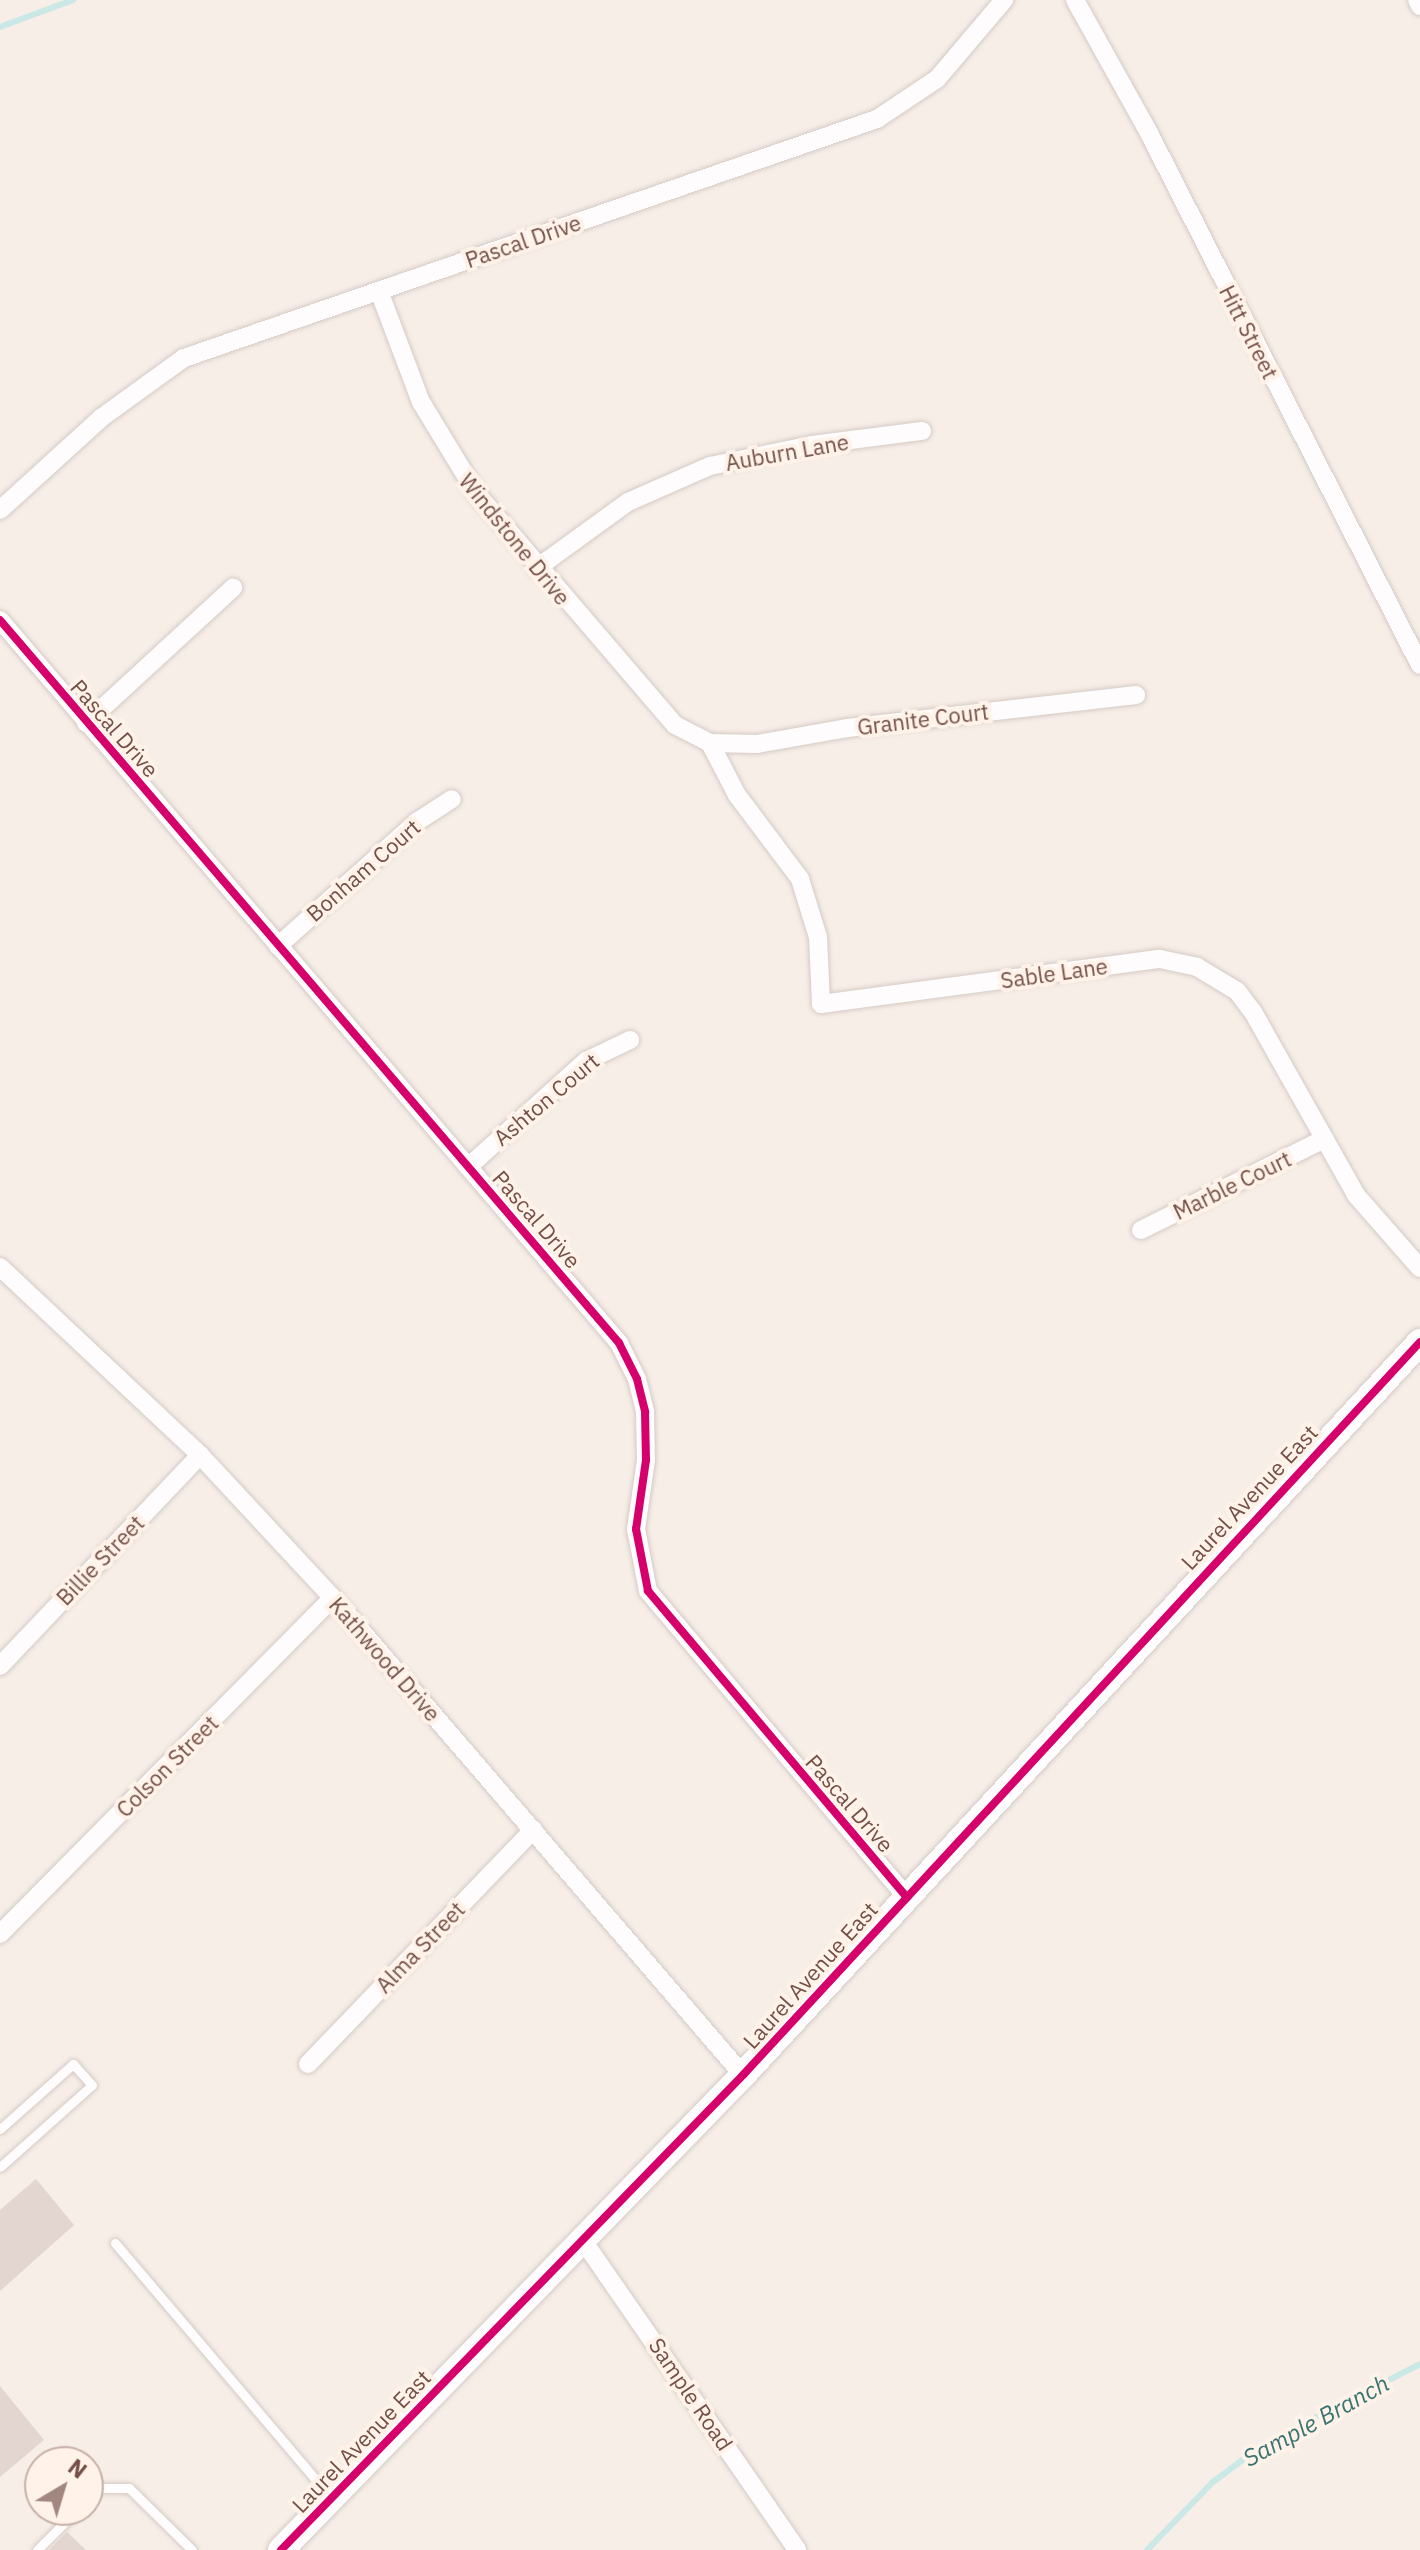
<!DOCTYPE html>
<html>
<head>
<meta charset="utf-8">
<style>
	body { margin:0 }
	#map { position:relative; width:1420px; height:2550px; overflow:hidden; background:#f7eee8; font-family:"IBM Plex Sans",sans-serif }
	div>[style] { position:absolute }
	.stream>* { height:6px; margin:-3px; padding:0 3px; transform-origin:3px; border-radius:3px; background:#cae8e5 }
	.building>* { inset:0; background:#e3d5d0 }
	.roads { filter:drop-shadow(0 0 2px #d5cac5) drop-shadow(0 0 2px #d5cac5) }
	.lane>* { height:9px; margin:-4.5px; padding:0 4.5px; transform-origin:4.5px; border-radius:4.5px; background:#fefcfc }
	.street>* { height:18px; margin:-9px; padding:0 9px; transform-origin:9px; border-radius:9px; background:#fefcfc }
	.secondary>* { height:26px; margin:-13px; padding:0 13px; transform-origin:13px; border-radius:13px; background:#fefcfc }
	.cycleway>* { height:8px; margin:-4px; padding:0 4px; transform-origin:4px; border-radius:4px; background:#d6006c }
	span { translate:-50% -50%; white-space:nowrap; text-align:center; line-height:1.15; -webkit-text-stroke:8px #fff2e8; paint-order:stroke }
	.street-label { font-size:22px; color:#744f48 }
	.water-label { font-size:24px; color:#397472; font-style:italic }
	.north { position:absolute; left:24px; top:2446px; width:80px; height:80px; box-sizing:border-box; background:#fff2e8; border:2px solid #c7b1a8; border-radius:50%; rotate:38deg; font-size:22px; font-weight:700; line-height:32px; text-align:center; color:#744f48 }
	.north::after { content:''; display:block; margin:auto; width:28px; height:36px; background:#a28780; clip-path:polygon(50% 0,100% 100%,50% 72%,0 100%) }
</style>
</head>
<body>
<div id="map">
	<div class="stream">
		<i style="left:0;top:27px;width:78px;rotate:-20.3deg"></i>
		<i style="left:1147px;top:2550px;width:95px;rotate:-45.9deg"></i>
		<i style="left:1213px;top:2482px;width:64px;rotate:-36.7deg"></i>
		<i style="left:1264px;top:2444px;width:175px;rotate:-27.1deg"></i>
	</div>
	<div class="building">
		<i style="clip-path:polygon(36px 2179px,74px 2225px,0 2291px,0 2210px)"></i>
		<i style="clip-path:polygon(0 2386px,44px 2440px,0 2477px)"></i>
		<i style="clip-path:polygon(67px 2532px,86px 2550px,49px 2550px)"></i>
	</div>
	<div class="roads">
		<div class="lane">
			<i style="left:0;top:2129px;width:98px;rotate:-41.7deg"></i>
			<i style="left:73px;top:2064px;width:28px;rotate:48deg"></i>
			<i style="left:92px;top:2085px;width:123px;rotate:138.3deg"></i>
			<i style="left:115px;top:2243px;width:331px;rotate:49.7deg"></i>
			<i style="left:88px;top:2499px;width:15px;rotate:-48deg"></i>
			<i style="left:98px;top:2488px;width:31px"></i>
			<i style="left:129px;top:2488px;width:88px;rotate:44.5deg"></i>
			<i style="left:37px;top:2550px;width:57px;rotate:-45deg"></i>
		</div>
		<div class="street">
			<i style="left:1075px;top:0;width:152px;rotate:60.9deg"></i>
			<i style="left:1149px;top:133px;width:597px;rotate:63.01deg"></i>
			<i style="left:1417px;top:0;width:7px;rotate:63deg"></i>
			<i style="left:379px;top:291px;width:119px;rotate:69.3deg"></i>
			<i style="left:421px;top:402px;width:108px;rotate:58.7deg"></i>
			<i style="left:477px;top:494px;width:304px;rotate:49.4deg"></i>
			<i style="left:675px;top:725px;width:39px;rotate:27deg"></i>
			<i style="left:710px;top:743px;width:47px;rotate:1.2deg"></i>
			<i style="left:757px;top:744px;width:91px;rotate:-10.1deg"></i>
			<i style="left:847px;top:728px;width:291px;rotate:-6.5deg"></i>
			<i style="left:0;top:510px;width:137px;rotate:-42.3deg"></i>
			<i style="left:101px;top:418px;width:102px;rotate:-35.9deg"></i>
			<i style="left:184px;top:358px;width:733px;rotate:-19.03deg"></i>
			<i style="left:877px;top:119px;width:72px;rotate:-33.7deg"></i>
			<i style="left:937px;top:79px;width:104px;rotate:-49.7deg"></i>
			<i style="left:537px;top:568px;width:112px;rotate:-36deg"></i>
			<i style="left:628px;top:502px;width:90px;rotate:-23.7deg"></i>
			<i style="left:710px;top:466px;width:104px;rotate:-11.6deg"></i>
			<i style="left:812px;top:445px;width:111px;rotate:-7.3deg"></i>
			<i style="left:0;top:620px;width:952px;rotate:49.43deg"></i>
			<i style="left:619px;top:1343px;width:40px;rotate:63.4deg"></i>
			<i style="left:637px;top:1379px;width:34px;rotate:76deg"></i>
			<i style="left:645px;top:1412px;width:48px;rotate:88.8deg"></i>
			<i style="left:646px;top:1460px;width:70px;rotate:98.2deg"></i>
			<i style="left:636px;top:1529px;width:63px;rotate:79deg"></i>
			<i style="left:648px;top:1591px;width:401px;rotate:49.8deg"></i>
			<i style="left:86px;top:723px;width:200px;rotate:-42.6deg"></i>
			<i style="left:710px;top:743px;width:59px;rotate:62.6deg"></i>
			<i style="left:737px;top:795px;width:105px;rotate:53.1deg"></i>
			<i style="left:800px;top:879px;width:61px;rotate:72.8deg"></i>
			<i style="left:818px;top:937px;width:67px;rotate:87.4deg"></i>
			<i style="left:821px;top:1004px;width:342px;rotate:-7.6deg"></i>
			<i style="left:1160px;top:959px;width:38px;rotate:12deg"></i>
			<i style="left:1197px;top:967px;width:47px;rotate:31deg"></i>
			<i style="left:1237px;top:991px;width:26px;rotate:53deg"></i>
			<i style="left:1253px;top:1012px;width:210px;rotate:60.6deg"></i>
			<i style="left:1356px;top:1195px;width:97px;rotate:48.8deg"></i>
			<i style="left:278px;top:946px;width:188px;rotate:-41.8deg"></i>
			<i style="left:418px;top:821px;width:40px;rotate:-32.9deg"></i>
			<i style="left:468px;top:1167px;width:159px;rotate:-41.9deg"></i>
			<i style="left:586px;top:1061px;width:49px;rotate:-25.5deg"></i>
			<i style="left:1141px;top:1230px;width:202px;rotate:-26.4deg"></i>
			<i style="left:0;top:1267px;width:274px;rotate:43.2deg"></i>
			<i style="left:200px;top:1455px;width:195px;rotate:47.1deg"></i>
			<i style="left:333px;top:1598px;width:629px;rotate:49.32deg"></i>
			<i style="left:0;top:1666px;width:291px;rotate:-46.5deg"></i>
			<i style="left:0;top:1934px;width:473px;rotate:-45.3deg"></i>
			<i style="left:308px;top:2064px;width:325px;rotate:-46.1deg"></i>
			<i style="left:582px;top:2239px;width:378px;rotate:55.3deg"></i>
		</div>
		<div class="secondary">
			<i style="left:281px;top:2550px;width:663px;rotate:-45.79deg"></i>
			<i style="left:743px;top:2075px;width:998px;rotate:-47.27deg"></i>
		</div>
	</div>
	<div class="cycleway">
		<i style="left:0;top:620px;width:952px;rotate:49.43deg"></i>
		<i style="left:619px;top:1343px;width:40px;rotate:63.4deg"></i>
		<i style="left:637px;top:1379px;width:34px;rotate:76deg"></i>
		<i style="left:645px;top:1412px;width:48px;rotate:88.8deg"></i>
		<i style="left:646px;top:1460px;width:70px;rotate:98.2deg"></i>
		<i style="left:636px;top:1529px;width:63px;rotate:79deg"></i>
		<i style="left:648px;top:1591px;width:401px;rotate:49.8deg"></i>
		<i style="left:281px;top:2550px;width:663px;rotate:-45.79deg"></i>
		<i style="left:743px;top:2075px;width:998px;rotate:-47.27deg"></i>
	</div>
	<div class="street-label">
		<span style="left:523px;top:241px;rotate:-19deg">Pascal Drive</span>
		<span style="left:1249px;top:332px;rotate:63deg">Hitt Street</span>
		<span style="left:787px;top:452px;rotate:-10deg">Auburn Lane</span>
		<span style="left:515px;top:539px;rotate:51deg">Windstone Drive</span>
		<span style="left:923px;top:719px;rotate:-7deg">Granite Court</span>
		<span style="left:115px;top:728px;rotate:49deg">Pascal Drive</span>
		<span style="left:363px;top:870px;rotate:-41deg">Bonham Court</span>
		<span style="left:1054px;top:973px;rotate:-8deg">Sable Lane</span>
		<span style="left:546px;top:1099px;rotate:-40deg">Ashton Court</span>
		<span style="left:1232px;top:1185px;rotate:-26deg">Marble Court</span>
		<span style="left:537px;top:1219px;rotate:49deg">Pascal Drive</span>
		<span style="left:1249px;top:1497px;rotate:-47deg">Laurel Avenue East</span>
		<span style="left:100px;top:1560px;rotate:-46deg">Billie Street</span>
		<span style="left:385px;top:1659px;rotate:49deg">Kathwood Drive</span>
		<span style="left:167px;top:1766px;rotate:-45deg">Colson Street</span>
		<span style="left:850px;top:1803px;rotate:49deg">Pascal Drive</span>
		<span style="left:420px;top:1947px;rotate:-46deg">Alma Street</span>
		<span style="left:810px;top:1975px;rotate:-48deg">Laurel Avenue East</span>
		<span style="left:691px;top:2394px;rotate:56deg">Sample Road</span>
		<span style="left:361px;top:2441px;rotate:-46deg">Laurel Avenue East</span>
	</div>
	<div class="water-label">
		<span style="left:1316px;top:2421px;rotate:-29deg">Sample Branch</span>
	</div>
	<div class="north">N</div>
</div>
</body>
</html>
